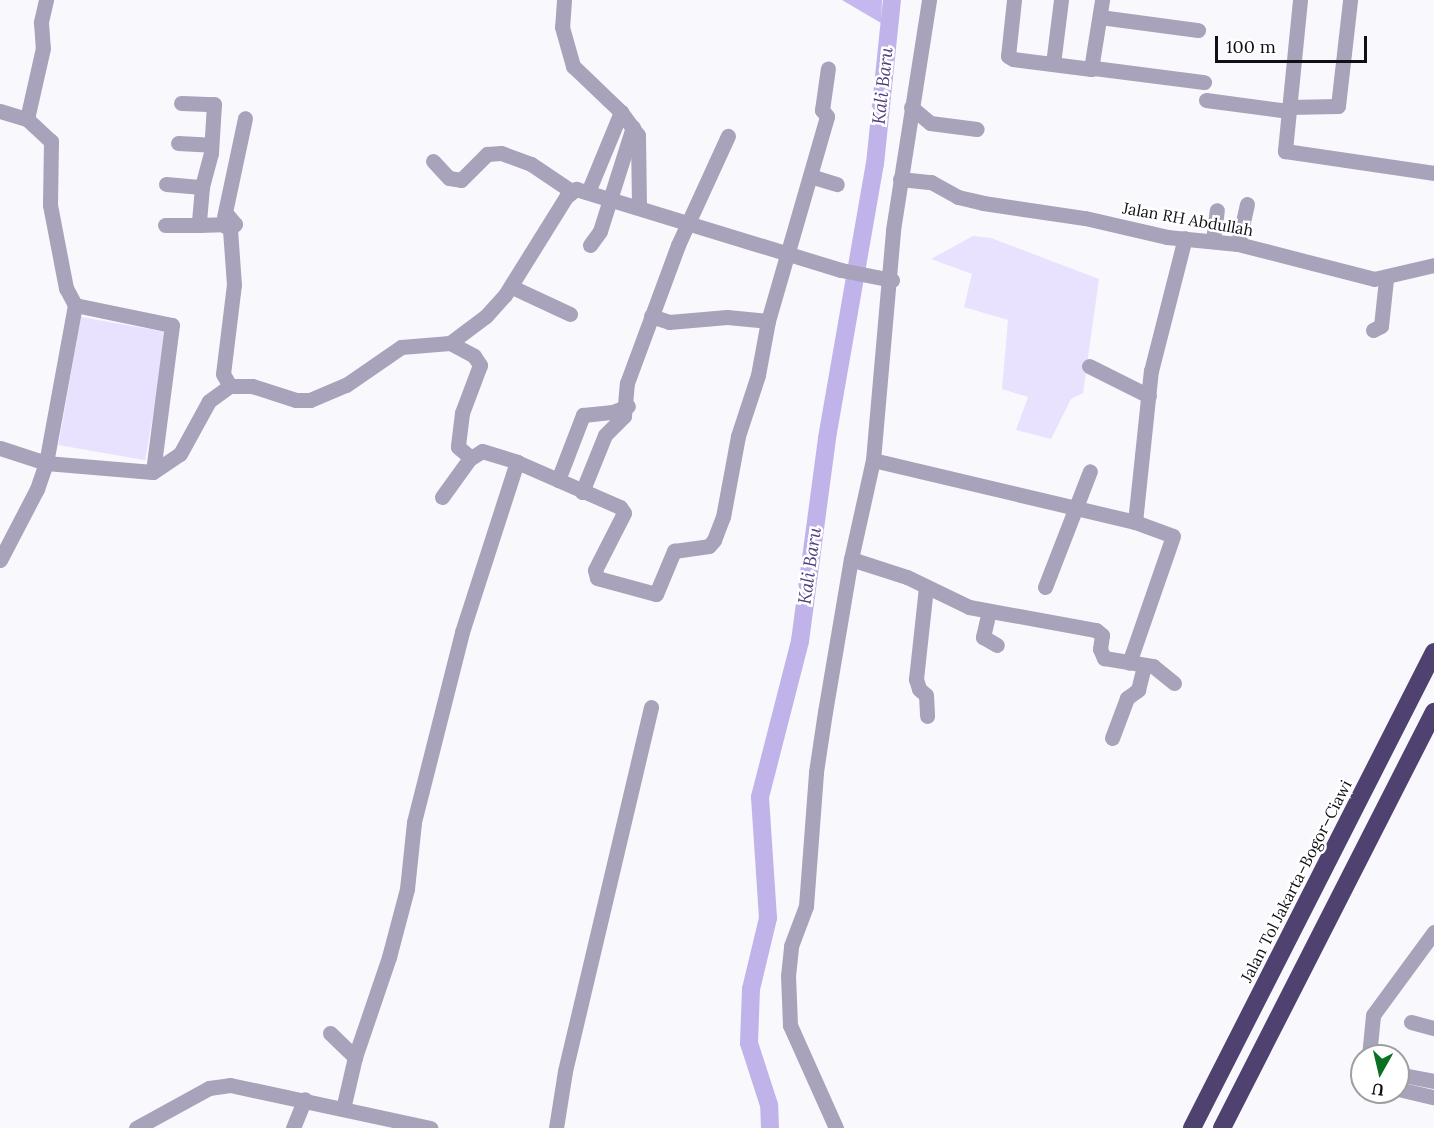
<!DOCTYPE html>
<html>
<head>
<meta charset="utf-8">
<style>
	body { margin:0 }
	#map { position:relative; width:1434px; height:1128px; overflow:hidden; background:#f9f8fd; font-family:Lora,serif }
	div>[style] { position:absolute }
	.green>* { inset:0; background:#e9e2ff; transform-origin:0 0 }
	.forest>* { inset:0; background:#c5b7ef }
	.river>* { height:18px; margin:-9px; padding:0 9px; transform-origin:9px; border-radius:9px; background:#c0b3ea }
	.minor>* { height:15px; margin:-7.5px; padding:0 7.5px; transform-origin:7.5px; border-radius:7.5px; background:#a8a2bb }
	.highway>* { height:18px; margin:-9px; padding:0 9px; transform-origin:9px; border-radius:9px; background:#4f4271 }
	span { translate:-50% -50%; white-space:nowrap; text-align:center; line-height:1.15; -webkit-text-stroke:5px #fff; paint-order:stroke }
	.street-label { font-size:16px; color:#100f16 }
	.water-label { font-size:18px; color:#523d81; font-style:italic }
	.north { position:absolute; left:1350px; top:1044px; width:60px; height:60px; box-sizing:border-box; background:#fff; border:2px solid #9f9fa2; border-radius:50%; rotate:188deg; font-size:16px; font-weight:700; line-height:24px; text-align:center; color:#100f16 }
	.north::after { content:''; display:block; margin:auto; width:21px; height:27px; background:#0a7122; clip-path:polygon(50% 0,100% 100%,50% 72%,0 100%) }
	.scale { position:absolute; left:1215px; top:36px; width:152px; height:27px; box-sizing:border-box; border:3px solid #100f16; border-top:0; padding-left:8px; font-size:18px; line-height:21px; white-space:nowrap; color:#100f16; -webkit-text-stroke:4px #fff; paint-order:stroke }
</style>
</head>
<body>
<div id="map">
	<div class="green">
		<i style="clip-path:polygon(973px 236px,991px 238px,1099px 279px,1083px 393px,1071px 399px,1051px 439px,1016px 430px,1028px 397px,1002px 389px,1008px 320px,964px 307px,972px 274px,931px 259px)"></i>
		<i style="left:81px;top:317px;width:88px;height:130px;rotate:10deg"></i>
	</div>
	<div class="forest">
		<i style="clip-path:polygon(842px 0,882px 0,881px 23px)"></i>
	</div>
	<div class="river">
		<i style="left:770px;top:1128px;width:23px;rotate:-92deg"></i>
		<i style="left:769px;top:1105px;width:65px;rotate:-107.9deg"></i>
		<i style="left:749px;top:1043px;width:54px;rotate:-87.9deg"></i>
		<i style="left:751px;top:989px;width:73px;rotate:-76.5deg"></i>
		<i style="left:768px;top:918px;width:121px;rotate:-93.8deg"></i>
		<i style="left:760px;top:797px;width:161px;rotate:-75.6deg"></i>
		<i style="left:800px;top:641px;width:205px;rotate:-82.4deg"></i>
		<i style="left:827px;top:438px;width:278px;rotate:-80.1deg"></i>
		<i style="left:875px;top:164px;width:165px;rotate:-84.1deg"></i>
	</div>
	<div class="minor">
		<i style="left:46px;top:0;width:23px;rotate:103deg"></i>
		<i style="left:41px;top:22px;width:26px;rotate:86deg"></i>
		<i style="left:43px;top:48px;width:73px;rotate:102.7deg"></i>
		<i style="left:27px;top:119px;width:33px;rotate:43deg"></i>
		<i style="left:51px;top:141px;width:64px;rotate:90.9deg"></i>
		<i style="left:50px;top:205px;width:85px;rotate:79.1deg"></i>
		<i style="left:66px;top:288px;width:19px;rotate:62deg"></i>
		<i style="left:75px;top:305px;width:99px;rotate:11.7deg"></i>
		<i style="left:172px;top:325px;width:148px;rotate:97.4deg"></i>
		<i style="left:564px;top:0;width:27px;rotate:94deg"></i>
		<i style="left:562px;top:27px;width:41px;rotate:74.2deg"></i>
		<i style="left:573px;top:66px;width:66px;rotate:43.8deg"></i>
		<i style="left:621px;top:112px;width:29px;rotate:54deg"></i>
		<i style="left:638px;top:135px;width:72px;rotate:89.2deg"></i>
		<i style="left:1014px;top:0;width:56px;rotate:96.1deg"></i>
		<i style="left:1008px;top:56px;width:6px;rotate:31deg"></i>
		<i style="left:1013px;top:59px;width:79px;rotate:7.3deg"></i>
		<i style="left:1091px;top:69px;width:70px;rotate:-80.9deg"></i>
		<i style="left:1300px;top:0;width:152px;rotate:95.7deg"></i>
		<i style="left:1285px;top:151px;width:151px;rotate:8.4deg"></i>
		<i style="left:1100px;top:17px;width:99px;rotate:7.6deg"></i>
		<i style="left:1053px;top:64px;width:64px;rotate:-82.9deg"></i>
		<i style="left:1094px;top:68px;width:111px;rotate:7.3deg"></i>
		<i style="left:1206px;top:100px;width:83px;rotate:7.6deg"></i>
		<i style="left:181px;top:103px;width:33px;rotate:2deg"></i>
		<i style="left:214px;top:104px;width:49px;rotate:93.5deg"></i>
		<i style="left:211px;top:153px;width:35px;rotate:105deg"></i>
		<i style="left:202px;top:187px;width:38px;rotate:95deg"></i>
		<i style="left:199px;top:225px;width:23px;rotate:-2deg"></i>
		<i style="left:911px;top:107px;width:25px;rotate:40deg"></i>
		<i style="left:930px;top:123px;width:47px;rotate:7.3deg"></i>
		<i style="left:1289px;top:107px;width:49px;rotate:-1.2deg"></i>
		<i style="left:1338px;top:106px;width:107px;rotate:-83.5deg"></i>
		<i style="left:0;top:111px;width:28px;rotate:17deg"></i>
		<i style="left:178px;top:143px;width:33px;rotate:3deg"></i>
		<i style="left:433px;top:161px;width:23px;rotate:47deg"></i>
		<i style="left:449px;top:178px;width:12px;rotate:9deg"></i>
		<i style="left:461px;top:180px;width:37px;rotate:-45deg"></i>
		<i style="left:487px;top:154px;width:14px;rotate:-4deg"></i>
		<i style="left:501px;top:153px;width:32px;rotate:20deg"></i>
		<i style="left:531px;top:164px;width:48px;rotate:34deg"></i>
		<i style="left:810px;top:176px;width:28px;rotate:17deg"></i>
		<i style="left:900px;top:179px;width:31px;rotate:6deg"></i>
		<i style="left:931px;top:182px;width:31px;rotate:29deg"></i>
		<i style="left:958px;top:197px;width:26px;rotate:13deg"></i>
		<i style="left:983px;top:203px;width:103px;rotate:8.4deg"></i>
		<i style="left:1085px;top:218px;width:84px;rotate:13deg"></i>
		<i style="left:1167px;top:237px;width:71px;rotate:5.6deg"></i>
		<i style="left:1238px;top:244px;width:140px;rotate:14.4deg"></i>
		<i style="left:1374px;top:279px;width:62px;rotate:-13.1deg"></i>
		<i style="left:166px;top:184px;width:36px;rotate:5deg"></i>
		<i style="left:588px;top:192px;width:87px;rotate:-67.6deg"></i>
		<i style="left:224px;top:217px;width:101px;rotate:-78deg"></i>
		<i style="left:165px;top:225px;width:34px"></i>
		<i style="left:1213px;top:241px;width:31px;rotate:-83deg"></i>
		<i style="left:1238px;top:244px;width:41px;rotate:-77.3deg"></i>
		<i style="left:590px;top:245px;width:17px;rotate:-54deg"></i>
		<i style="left:600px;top:231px;width:109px;rotate:-72.4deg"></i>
		<i style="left:512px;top:287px;width:64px;rotate:25deg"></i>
		<i style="left:651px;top:316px;width:19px;rotate:18deg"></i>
		<i style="left:669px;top:322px;width:58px;rotate:-4.9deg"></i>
		<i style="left:727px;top:317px;width:41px;rotate:5.6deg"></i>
		<i style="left:1373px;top:330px;width:9px;rotate:-27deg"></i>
		<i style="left:1381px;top:326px;width:47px;rotate:-83.9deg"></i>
		<i style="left:450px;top:343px;width:27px;rotate:28deg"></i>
		<i style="left:474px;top:356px;width:11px;rotate:56deg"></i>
		<i style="left:480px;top:365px;width:51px;rotate:110.6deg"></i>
		<i style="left:462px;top:413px;width:34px;rotate:97deg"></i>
		<i style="left:458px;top:447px;width:17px;rotate:40deg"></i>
		<i style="left:471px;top:458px;width:13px;rotate:-32deg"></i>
		<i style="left:482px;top:451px;width:37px;rotate:17deg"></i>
		<i style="left:1089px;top:366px;width:67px;rotate:26.6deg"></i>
		<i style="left:230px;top:386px;width:14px;rotate:-120deg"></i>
		<i style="left:223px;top:374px;width:90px;rotate:-83deg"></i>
		<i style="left:234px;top:285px;width:56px;rotate:-94.1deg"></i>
		<i style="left:230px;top:229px;width:7px;rotate:-45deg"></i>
		<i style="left:235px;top:224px;width:11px;rotate:-131deg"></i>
		<i style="left:228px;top:216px;width:10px;rotate:127deg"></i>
		<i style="left:222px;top:224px;width:9px;rotate:32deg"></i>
		<i style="left:0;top:448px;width:48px;rotate:18.1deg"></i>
		<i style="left:46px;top:463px;width:107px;rotate:4.8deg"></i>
		<i style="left:153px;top:472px;width:32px;rotate:-34deg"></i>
		<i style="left:180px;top:454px;width:60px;rotate:-61.3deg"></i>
		<i style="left:209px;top:401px;width:26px;rotate:-36deg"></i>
		<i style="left:230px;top:386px;width:22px"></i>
		<i style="left:252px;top:386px;width:46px;rotate:17.7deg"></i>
		<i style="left:296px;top:400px;width:14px"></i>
		<i style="left:310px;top:400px;width:39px;rotate:-23deg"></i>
		<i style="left:346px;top:385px;width:67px;rotate:-34.6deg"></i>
		<i style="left:401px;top:347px;width:49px;rotate:-4.7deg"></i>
		<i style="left:450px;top:343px;width:45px;rotate:-36.9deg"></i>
		<i style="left:486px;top:316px;width:28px;rotate:-48deg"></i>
		<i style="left:505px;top:295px;width:115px;rotate:-58.1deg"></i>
		<i style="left:566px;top:197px;width:13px;rotate:-39deg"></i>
		<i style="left:576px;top:189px;width:277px;rotate:17deg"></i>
		<i style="left:841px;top:270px;width:52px;rotate:11.1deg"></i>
		<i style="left:873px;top:460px;width:269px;rotate:13.3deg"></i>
		<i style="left:1135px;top:522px;width:40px;rotate:20.2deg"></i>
		<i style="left:1173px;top:536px;width:134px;rotate:109.1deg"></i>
		<i style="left:558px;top:480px;width:70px;rotate:-69deg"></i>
		<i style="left:583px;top:415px;width:30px;rotate:-6deg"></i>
		<i style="left:613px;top:412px;width:16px;rotate:-22deg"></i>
		<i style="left:582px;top:492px;width:61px;rotate:-68deg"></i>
		<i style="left:605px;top:435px;width:27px;rotate:-45deg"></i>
		<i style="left:624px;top:416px;width:33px;rotate:-85deg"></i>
		<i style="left:627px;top:383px;width:147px;rotate:-69.7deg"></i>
		<i style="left:678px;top:245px;width:120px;rotate:-65.4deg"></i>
		<i style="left:442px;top:497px;width:48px;rotate:-54.3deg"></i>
		<i style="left:1135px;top:522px;width:152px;rotate:-84deg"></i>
		<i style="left:1151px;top:371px;width:137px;rotate:-75.7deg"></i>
		<i style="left:851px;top:559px;width:59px;rotate:17.8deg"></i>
		<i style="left:907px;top:577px;width:69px;rotate:25.8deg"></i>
		<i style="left:969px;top:607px;width:129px;rotate:10.3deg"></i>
		<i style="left:1096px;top:630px;width:8px;rotate:40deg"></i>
		<i style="left:1102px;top:635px;width:14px;rotate:98deg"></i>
		<i style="left:1100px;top:649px;width:10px;rotate:66deg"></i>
		<i style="left:1104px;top:658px;width:50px;rotate:9.3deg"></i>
		<i style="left:1153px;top:666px;width:27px;rotate:39deg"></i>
		<i style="left:0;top:560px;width:80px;rotate:-62.5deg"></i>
		<i style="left:37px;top:489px;width:28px;rotate:-71deg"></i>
		<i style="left:46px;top:463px;width:161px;rotate:-79.6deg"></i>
		<i style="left:926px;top:587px;width:93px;rotate:96.2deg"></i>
		<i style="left:916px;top:679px;width:10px;rotate:73deg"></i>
		<i style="left:919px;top:689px;width:9px;rotate:41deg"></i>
		<i style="left:926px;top:695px;width:21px;rotate:87deg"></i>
		<i style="left:1045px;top:587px;width:124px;rotate:-68.8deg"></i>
		<i style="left:989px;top:611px;width:27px;rotate:103deg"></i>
		<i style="left:983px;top:637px;width:16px;rotate:30deg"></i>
		<i style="left:1112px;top:738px;width:43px;rotate:-69.4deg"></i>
		<i style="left:1127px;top:698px;width:14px;rotate:-36deg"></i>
		<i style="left:1138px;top:690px;width:25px;rotate:-76deg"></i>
		<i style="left:1411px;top:1022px;width:24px;rotate:15deg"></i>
		<i style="left:330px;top:1033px;width:35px;rotate:44deg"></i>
		<i style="left:355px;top:1057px;width:53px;rotate:103deg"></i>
		<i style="left:1369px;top:1056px;width:41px;rotate:-84.4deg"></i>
		<i style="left:1373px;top:1015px;width:103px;rotate:-53.7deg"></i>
		<i style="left:355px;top:1057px;width:106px;rotate:-71.2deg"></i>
		<i style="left:389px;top:957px;width:70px;rotate:-75.2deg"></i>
		<i style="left:407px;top:889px;width:67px;rotate:-84deg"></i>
		<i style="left:414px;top:822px;width:196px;rotate:-75.8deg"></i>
		<i style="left:462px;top:632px;width:179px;rotate:-72.1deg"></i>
		<i style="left:517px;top:462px;width:112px;rotate:23.6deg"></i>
		<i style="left:620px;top:507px;width:7px;rotate:56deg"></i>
		<i style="left:624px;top:513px;width:64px;rotate:117deg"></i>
		<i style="left:595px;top:570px;width:8px;rotate:76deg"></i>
		<i style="left:597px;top:578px;width:61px;rotate:15.2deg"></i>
		<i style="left:656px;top:594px;width:47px;rotate:-67.3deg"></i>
		<i style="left:674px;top:551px;width:35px;rotate:-8deg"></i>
		<i style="left:709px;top:546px;width:8px;rotate:-50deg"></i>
		<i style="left:714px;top:540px;width:25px;rotate:-69deg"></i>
		<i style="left:723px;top:517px;width:82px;rotate:-79.5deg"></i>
		<i style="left:738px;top:436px;width:64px;rotate:-71.8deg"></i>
		<i style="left:758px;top:375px;width:55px;rotate:-79.5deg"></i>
		<i style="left:768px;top:321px;width:213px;rotate:-73.9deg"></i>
		<i style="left:827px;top:116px;width:8px;rotate:-130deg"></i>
		<i style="left:822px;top:110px;width:42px;rotate:-81.9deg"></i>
		<i style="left:1398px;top:1074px;width:37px;rotate:11deg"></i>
		<i style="left:1358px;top:1081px;width:4px"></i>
		<i style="left:1398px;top:1089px;width:37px;rotate:13deg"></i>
		<i style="left:136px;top:1128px;width:83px;rotate:-28.7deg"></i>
		<i style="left:209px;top:1088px;width:21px;rotate:-8deg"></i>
		<i style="left:230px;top:1085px;width:205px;rotate:12.1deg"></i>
		<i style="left:293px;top:1128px;width:31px;rotate:-68deg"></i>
		<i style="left:556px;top:1128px;width:58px;rotate:-81deg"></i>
		<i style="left:565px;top:1071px;width:374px;rotate:-76.7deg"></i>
		<i style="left:836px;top:1128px;width:113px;rotate:-114.1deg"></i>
		<i style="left:790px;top:1025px;width:49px;rotate:-92.3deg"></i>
		<i style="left:788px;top:976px;width:30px;rotate:-84deg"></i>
		<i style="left:791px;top:946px;width:43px;rotate:-69.4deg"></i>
		<i style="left:806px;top:906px;width:134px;rotate:-85.7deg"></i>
		<i style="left:816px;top:772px;width:61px;rotate:-81.5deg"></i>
		<i style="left:825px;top:712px;width:155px;rotate:-80.4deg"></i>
		<i style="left:851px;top:559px;width:101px;rotate:-77.5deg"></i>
		<i style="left:873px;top:460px;width:231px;rotate:-85deg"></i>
		<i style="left:893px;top:230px;width:233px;rotate:-81.1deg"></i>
	</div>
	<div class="highway">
		<i style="left:1192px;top:1128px;width:534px;rotate:-63.05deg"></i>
		<i style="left:1222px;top:1128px;width:467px;rotate:-63deg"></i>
	</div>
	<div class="street-label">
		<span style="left:1188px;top:219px;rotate:10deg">Jalan RH Abdullah</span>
		<span style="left:1296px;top:881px;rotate:-63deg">Jalan Tol Jakarta–Bogor–Ciawi</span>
	</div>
	<div class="water-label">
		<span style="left:883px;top:86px;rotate:-84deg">Kali Baru</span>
		<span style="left:810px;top:566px;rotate:-82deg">Kali Baru</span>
	</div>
	<div class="north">U</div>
	<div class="scale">100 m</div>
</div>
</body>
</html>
